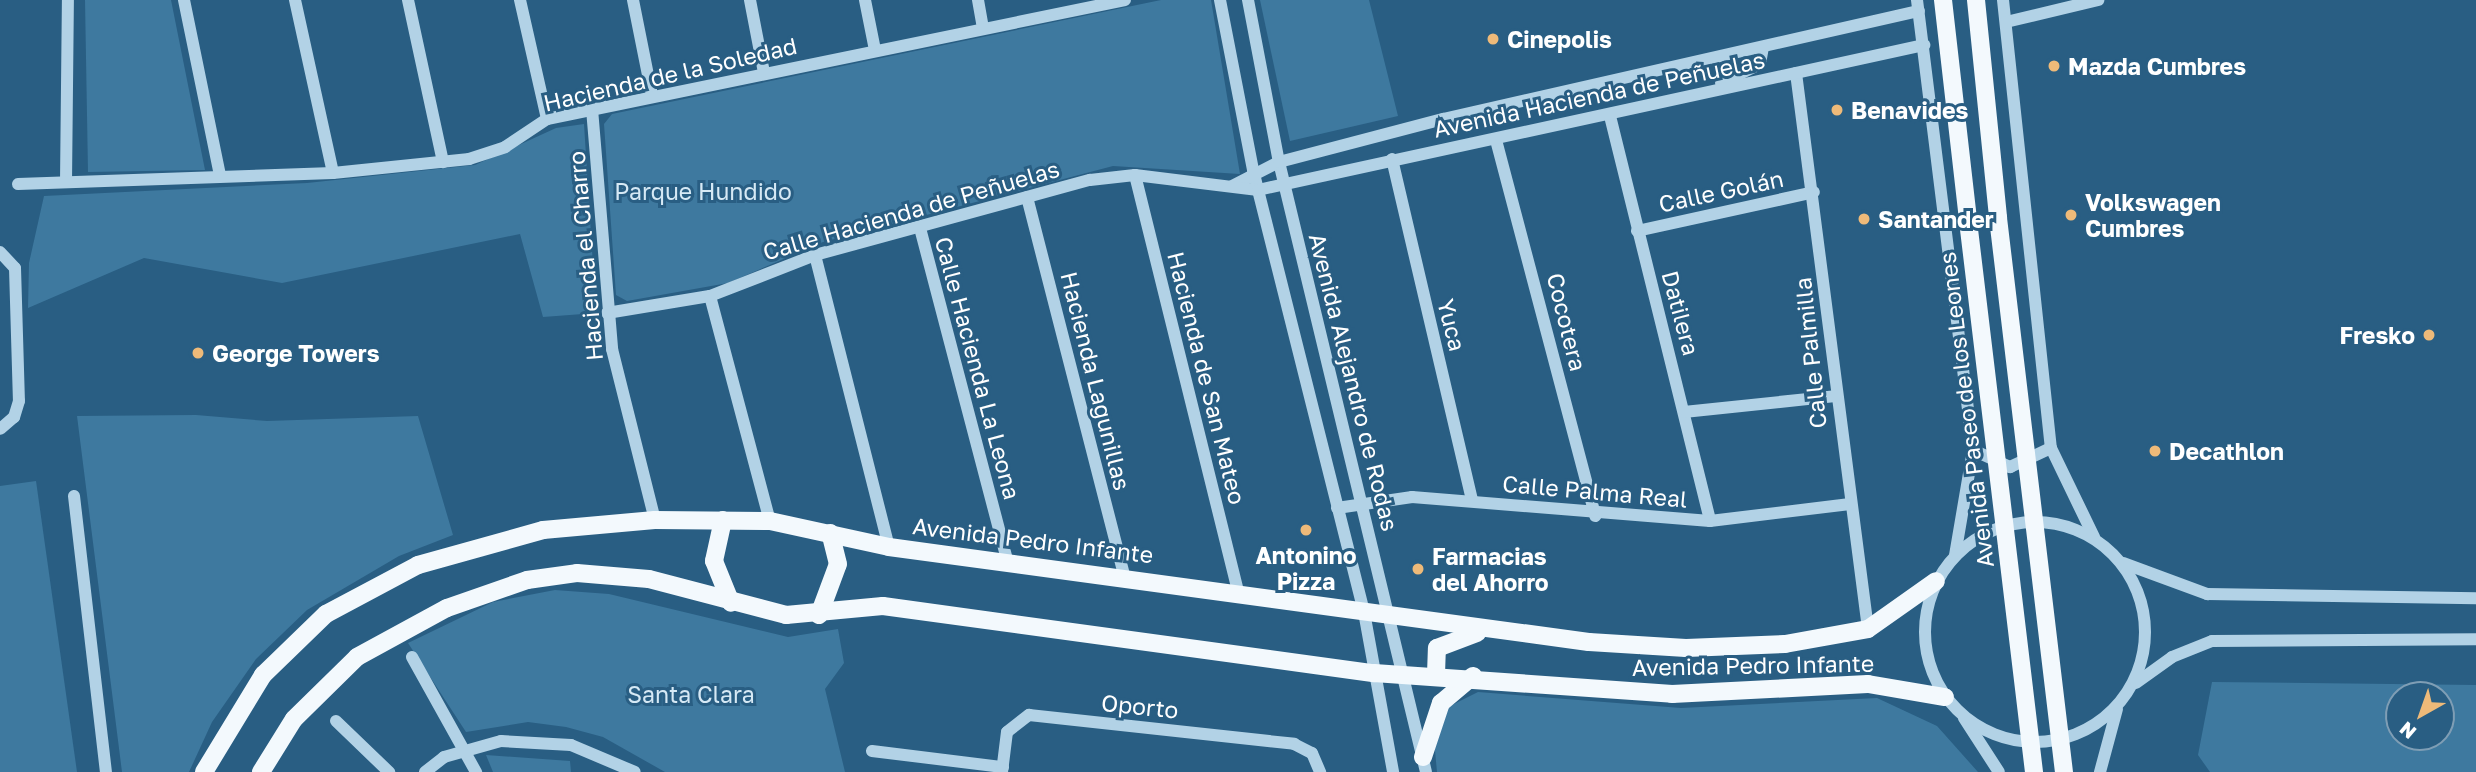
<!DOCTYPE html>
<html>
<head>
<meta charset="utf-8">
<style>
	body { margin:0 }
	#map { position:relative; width:2476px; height:772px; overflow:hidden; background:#295e83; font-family:"Golos Text",sans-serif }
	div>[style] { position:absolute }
	.green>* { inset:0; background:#3e799f }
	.minor>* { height:12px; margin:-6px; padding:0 6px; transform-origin:6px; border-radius:6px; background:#b2d2e6 }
	.minor>.ring { margin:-6px; padding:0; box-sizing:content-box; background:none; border:12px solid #b2d2e6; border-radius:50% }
	.major>* { height:18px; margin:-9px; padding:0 9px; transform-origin:9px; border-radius:9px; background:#f3f9fd }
	.major-bridge>* { height:18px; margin:-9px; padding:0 9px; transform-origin:9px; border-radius:9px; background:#f3f9fd }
	.dots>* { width:19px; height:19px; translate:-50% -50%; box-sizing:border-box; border:4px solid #295e83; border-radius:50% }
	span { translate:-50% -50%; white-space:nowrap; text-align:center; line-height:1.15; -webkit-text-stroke:6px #295e83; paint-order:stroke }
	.poi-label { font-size:23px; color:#fff; font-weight:700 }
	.left { translate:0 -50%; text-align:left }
	.right { translate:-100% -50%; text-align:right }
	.street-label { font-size:23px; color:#fff }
	.park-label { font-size:23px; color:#d6e9f5 }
	.north { position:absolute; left:2385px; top:681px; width:70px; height:70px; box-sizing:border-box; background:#295e83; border:2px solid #7f9eb5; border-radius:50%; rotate:220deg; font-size:19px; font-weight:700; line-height:28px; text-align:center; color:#fff }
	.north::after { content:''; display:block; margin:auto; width:24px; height:32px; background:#eeba79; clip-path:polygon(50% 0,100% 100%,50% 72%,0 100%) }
</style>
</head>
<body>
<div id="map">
	<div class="green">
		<i style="clip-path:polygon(85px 0,171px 0,205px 170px,88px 172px)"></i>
		<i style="clip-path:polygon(1161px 0,1211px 0,1240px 174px,1113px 166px,823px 242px,728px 283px,627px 301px,616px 295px,604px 124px,612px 114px)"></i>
		<i style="clip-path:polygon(1260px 0,1369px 0,1398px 116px,1290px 141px)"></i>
		<i style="clip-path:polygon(584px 124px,596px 313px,543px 317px,520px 234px,282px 283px,144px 258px,28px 308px,29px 263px,44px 196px,307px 183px,475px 165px,556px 128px)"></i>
		<i style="clip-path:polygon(196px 415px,267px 421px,418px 416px,453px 535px,399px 556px,307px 610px,256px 659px,212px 722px,189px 772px,122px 772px,77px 416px)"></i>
		<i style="clip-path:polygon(36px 481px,77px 772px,0 772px,0 486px)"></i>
		<i style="clip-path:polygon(555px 590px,609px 594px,788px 637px,838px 629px,844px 663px,825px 689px,845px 772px,665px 772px,603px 737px,566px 727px,528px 722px,466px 732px,408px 643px,493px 602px)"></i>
		<i style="clip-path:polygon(evenodd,2212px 682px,2476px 685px,2476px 772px,2210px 772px,2198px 755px,2212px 682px,2399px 695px,2441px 695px,2441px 737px,2399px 737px,2399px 695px)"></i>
		<i style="clip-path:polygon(1478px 692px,1681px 708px,1877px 698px,1937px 726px,1978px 772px,1437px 772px,1434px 740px,1444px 709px)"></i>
		<i style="clip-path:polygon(486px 755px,570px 761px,571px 772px,493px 772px)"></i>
	</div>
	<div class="minor">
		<i style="left:184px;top:0;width:180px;rotate:78.4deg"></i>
		<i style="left:295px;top:0;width:177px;rotate:77.6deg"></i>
		<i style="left:408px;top:0;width:166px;rotate:77.8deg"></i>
		<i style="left:520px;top:0;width:122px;rotate:77.2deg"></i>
		<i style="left:633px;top:0;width:97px;rotate:78.7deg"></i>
		<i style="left:750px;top:0;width:74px;rotate:79.1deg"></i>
		<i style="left:865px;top:0;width:51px;rotate:78.7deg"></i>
		<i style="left:978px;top:0;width:28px;rotate:80deg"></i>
		<i style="left:1220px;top:0;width:173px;rotate:79deg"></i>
		<i style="left:1253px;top:170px;width:456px;rotate:75.9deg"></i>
		<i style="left:1364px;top:612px;width:163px;rotate:79.7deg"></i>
		<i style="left:1248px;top:0;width:165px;rotate:79.2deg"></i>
		<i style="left:1279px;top:162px;width:627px;rotate:76.45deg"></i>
		<i style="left:1917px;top:0;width:453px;rotate:82.9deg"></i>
		<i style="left:1973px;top:450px;width:107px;rotate:99.7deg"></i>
		<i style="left:2003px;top:0;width:451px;rotate:83.9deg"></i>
		<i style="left:2051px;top:448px;width:99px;rotate:64.2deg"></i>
		<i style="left:2006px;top:22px;width:95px;rotate:-13.4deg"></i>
		<i style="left:1796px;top:73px;width:561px;rotate:82.62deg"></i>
		<i style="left:1721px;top:83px;width:43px;rotate:-26deg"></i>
		<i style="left:1760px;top:64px;width:17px;rotate:-80deg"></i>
		<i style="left:592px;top:109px;width:241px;rotate:85.2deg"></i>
		<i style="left:612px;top:349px;width:176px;rotate:75.9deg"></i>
		<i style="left:1610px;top:116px;width:417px;rotate:76.1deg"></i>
		<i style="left:1496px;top:140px;width:389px;rotate:75.2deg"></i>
		<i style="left:1392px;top:159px;width:351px;rotate:76.8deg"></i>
		<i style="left:1135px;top:175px;width:430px;rotate:76.1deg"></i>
		<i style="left:66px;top:182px;width:182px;rotate:-89.4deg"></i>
		<i style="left:18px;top:184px;width:315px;rotate:-2deg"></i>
		<i style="left:333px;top:173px;width:137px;rotate:-5.9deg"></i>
		<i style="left:469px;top:159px;width:38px;rotate:-18deg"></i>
		<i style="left:505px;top:147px;width:50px;rotate:-33.7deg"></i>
		<i style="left:547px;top:119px;width:590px;rotate:-11.63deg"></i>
		<i style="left:1232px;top:186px;width:53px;rotate:-27.1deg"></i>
		<i style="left:1279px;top:162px;width:170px;rotate:-14.7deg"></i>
		<i style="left:1443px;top:119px;width:488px;rotate:-12.8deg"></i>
		<i style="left:1027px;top:197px;width:390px;rotate:75.6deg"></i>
		<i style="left:920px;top:228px;width:343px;rotate:75.3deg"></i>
		<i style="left:1637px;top:231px;width:181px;rotate:-12.4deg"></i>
		<i style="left:0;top:252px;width:22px;rotate:47deg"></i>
		<i style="left:15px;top:268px;width:133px;rotate:88.3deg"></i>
		<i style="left:19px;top:401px;width:17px;rotate:107deg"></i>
		<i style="left:14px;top:417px;width:18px;rotate:139deg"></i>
		<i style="left:815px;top:255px;width:301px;rotate:75.8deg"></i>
		<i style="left:710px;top:296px;width:233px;rotate:75.1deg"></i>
		<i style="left:607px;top:313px;width:104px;rotate:-9.4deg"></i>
		<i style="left:710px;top:296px;width:113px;rotate:-21.3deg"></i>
		<i style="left:815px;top:255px;width:285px;rotate:-15.3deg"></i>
		<i style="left:1090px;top:180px;width:45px;rotate:-6.3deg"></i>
		<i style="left:1135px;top:175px;width:124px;rotate:7deg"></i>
		<i style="left:1258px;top:190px;width:682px;rotate:-12.28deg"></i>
		<i style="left:1684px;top:412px;width:152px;rotate:-6deg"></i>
		<i style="left:1973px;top:450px;width:41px;rotate:24.7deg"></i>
		<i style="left:2010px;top:467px;width:45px;rotate:-24.9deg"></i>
		<i style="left:74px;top:496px;width:278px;rotate:83.4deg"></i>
		<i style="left:1337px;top:508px;width:76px;rotate:-8.3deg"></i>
		<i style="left:1412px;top:497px;width:299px;rotate:4.6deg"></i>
		<i style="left:1710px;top:521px;width:141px;rotate:-6.9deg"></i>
		<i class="ring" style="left:1925px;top:522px;width:208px;height:208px"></i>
		<i style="left:2123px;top:563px;width:90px;rotate:20.3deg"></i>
		<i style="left:2207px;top:594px;width:269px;rotate:0.9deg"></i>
		<i style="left:412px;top:657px;width:132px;rotate:60.9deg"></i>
		<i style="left:2136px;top:683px;width:44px;rotate:-35.8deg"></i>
		<i style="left:2172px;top:657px;width:43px;rotate:-21.8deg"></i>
		<i style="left:2212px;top:641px;width:264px;rotate:-0.4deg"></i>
		<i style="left:1964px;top:718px;width:64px;rotate:57.1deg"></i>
		<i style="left:336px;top:721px;width:74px;rotate:43.9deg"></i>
		<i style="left:872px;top:751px;width:132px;rotate:7deg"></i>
		<i style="left:425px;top:772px;width:24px;rotate:-38deg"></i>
		<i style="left:444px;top:757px;width:59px;rotate:-15.7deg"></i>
		<i style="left:501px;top:741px;width:70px;rotate:3.3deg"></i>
		<i style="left:571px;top:745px;width:69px;rotate:22.9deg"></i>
		<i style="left:1002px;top:772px;width:40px;rotate:-82.9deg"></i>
		<i style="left:1007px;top:732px;width:28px;rotate:-38deg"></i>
		<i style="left:1029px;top:715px;width:267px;rotate:6.2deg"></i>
		<i style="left:1294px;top:744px;width:20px;rotate:27deg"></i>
		<i style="left:1312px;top:753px;width:21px;rotate:67deg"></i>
		<i style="left:2100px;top:772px;width:65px;rotate:-74.9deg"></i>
	</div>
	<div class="major">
		<i style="left:1943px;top:0;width:222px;rotate:83.5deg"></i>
		<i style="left:1976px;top:0;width:219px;rotate:84.2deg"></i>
		<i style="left:723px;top:520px;width:42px;rotate:102.4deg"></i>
		<i style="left:714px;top:561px;width:45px;rotate:68deg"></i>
		<i style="left:819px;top:615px;width:54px;rotate:-69.6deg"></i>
		<i style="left:838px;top:564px;width:32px;rotate:-104deg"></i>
		<i style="left:1436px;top:674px;width:26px;rotate:-88deg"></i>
		<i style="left:1437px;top:648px;width:43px;rotate:-20.6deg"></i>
		<i style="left:1423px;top:757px;width:57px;rotate:-71.6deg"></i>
		<i style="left:1441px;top:703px;width:42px;rotate:-40.2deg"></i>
		<i style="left:204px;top:772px;width:114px;rotate:-58.7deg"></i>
		<i style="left:263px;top:675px;width:88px;rotate:-44.1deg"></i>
		<i style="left:326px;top:614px;width:104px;rotate:-28deg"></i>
		<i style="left:418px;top:565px;width:130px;rotate:-15.6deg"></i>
		<i style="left:543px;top:530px;width:112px;rotate:-5.1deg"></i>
		<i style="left:655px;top:520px;width:115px;rotate:0.5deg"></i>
		<i style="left:770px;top:521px;width:122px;rotate:12.3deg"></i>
		<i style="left:889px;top:547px;width:706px;rotate:7.73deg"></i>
		<i style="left:1589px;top:642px;width:97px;rotate:3.5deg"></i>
		<i style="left:1686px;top:648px;width:99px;rotate:-2.3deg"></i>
		<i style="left:1785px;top:644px;width:84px;rotate:-10.2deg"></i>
		<i style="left:1868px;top:629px;width:83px;rotate:-35.2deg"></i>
		<i style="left:261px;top:772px;width:62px;rotate:-58.1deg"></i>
		<i style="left:294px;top:719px;width:88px;rotate:-44.5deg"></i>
		<i style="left:357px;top:657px;width:102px;rotate:-28.6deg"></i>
		<i style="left:447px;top:608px;width:85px;rotate:-19.3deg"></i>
		<i style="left:527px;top:580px;width:50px;rotate:-8deg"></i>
		<i style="left:577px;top:573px;width:72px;rotate:4.8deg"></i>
		<i style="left:649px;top:579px;width:142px;rotate:14.7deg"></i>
		<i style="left:786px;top:615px;width:97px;rotate:-5.3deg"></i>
		<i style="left:883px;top:606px;width:496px;rotate:7.8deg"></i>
		<i style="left:1374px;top:673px;width:299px;rotate:4deg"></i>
		<i style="left:1672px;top:694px;width:196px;rotate:-2.9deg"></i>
		<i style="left:1868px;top:684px;width:78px;rotate:9.6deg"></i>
	</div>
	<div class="major-bridge">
		<i style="left:1998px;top:218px;width:558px;rotate:83.21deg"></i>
		<i style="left:1968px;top:221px;width:555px;rotate:83.17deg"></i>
	</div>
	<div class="dots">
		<i style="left:1493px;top:39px;background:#eeba79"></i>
		<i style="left:2054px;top:66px;background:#eeba79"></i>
		<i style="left:1837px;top:110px;background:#eeba79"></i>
		<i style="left:2071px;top:215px;background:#eeba79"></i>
		<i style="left:1864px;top:219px;background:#eeba79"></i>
		<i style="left:2429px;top:335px;background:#eeba79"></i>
		<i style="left:198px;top:353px;background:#eeba79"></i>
		<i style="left:2155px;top:451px;background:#eeba79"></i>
		<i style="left:1306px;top:530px;background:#eeba79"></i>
		<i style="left:1418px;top:569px;background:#eeba79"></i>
	</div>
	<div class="poi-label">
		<span class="left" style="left:1507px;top:39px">Cinepolis</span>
		<span class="left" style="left:2068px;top:66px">Mazda Cumbres</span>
		<span class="left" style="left:1851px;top:110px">Benavides</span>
		<span class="left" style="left:2085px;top:215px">Volkswagen<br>Cumbres</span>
		<span class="left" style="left:1878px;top:219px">Santander</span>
		<span class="right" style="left:2415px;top:335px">Fresko</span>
		<span class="left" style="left:212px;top:353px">George Towers</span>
		<span class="left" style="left:2169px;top:451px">Decathlon</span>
		<span style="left:1306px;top:568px">Antonino<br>Pizza</span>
		<span class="left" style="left:1432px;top:569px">Farmacias<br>del Ahorro</span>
	</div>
	<div class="street-label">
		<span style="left:670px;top:74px;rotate:-13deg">Hacienda de la Soledad</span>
		<span style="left:1599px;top:94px;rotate:-12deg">Avenida Hacienda de Peñuelas</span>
		<span style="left:1721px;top:191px;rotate:-12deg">Calle Golán</span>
		<span style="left:911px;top:210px;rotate:-16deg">Calle Hacienda de Peñuelas</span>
		<span style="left:585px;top:256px;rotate:-95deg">Hacienda el Charro</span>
		<span style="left:1681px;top:313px;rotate:75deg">Datilera</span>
		<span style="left:1567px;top:322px;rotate:76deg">Cocotera</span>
		<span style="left:1452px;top:325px;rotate:76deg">Yuca</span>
		<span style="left:1810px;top:353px;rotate:-96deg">Calle Palmilla</span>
		<span style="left:978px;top:368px;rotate:75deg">Calle Hacienda La Leona</span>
		<span style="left:1207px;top:378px;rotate:76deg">Hacienda de San Mateo</span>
		<span style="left:1096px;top:381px;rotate:76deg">Hacienda Lagunillas</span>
		<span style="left:1354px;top:382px;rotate:76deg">Avenida Alejandro de Rodas</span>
		<span style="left:1966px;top:410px;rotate:-97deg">Avenida Paseo de los Leones</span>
		<span style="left:1595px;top:491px;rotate:5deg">Calle Palma Real</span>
		<span style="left:1033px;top:540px;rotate:7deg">Avenida Pedro Infante</span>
		<span style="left:1753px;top:665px;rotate:-1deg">Avenida Pedro Infante</span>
		<span style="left:1140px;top:706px;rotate:6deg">Oporto</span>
	</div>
	<div class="park-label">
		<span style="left:703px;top:191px">Parque Hundido</span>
		<span style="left:691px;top:694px">Santa Clara</span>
	</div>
	<div class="north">N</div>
</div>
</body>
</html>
